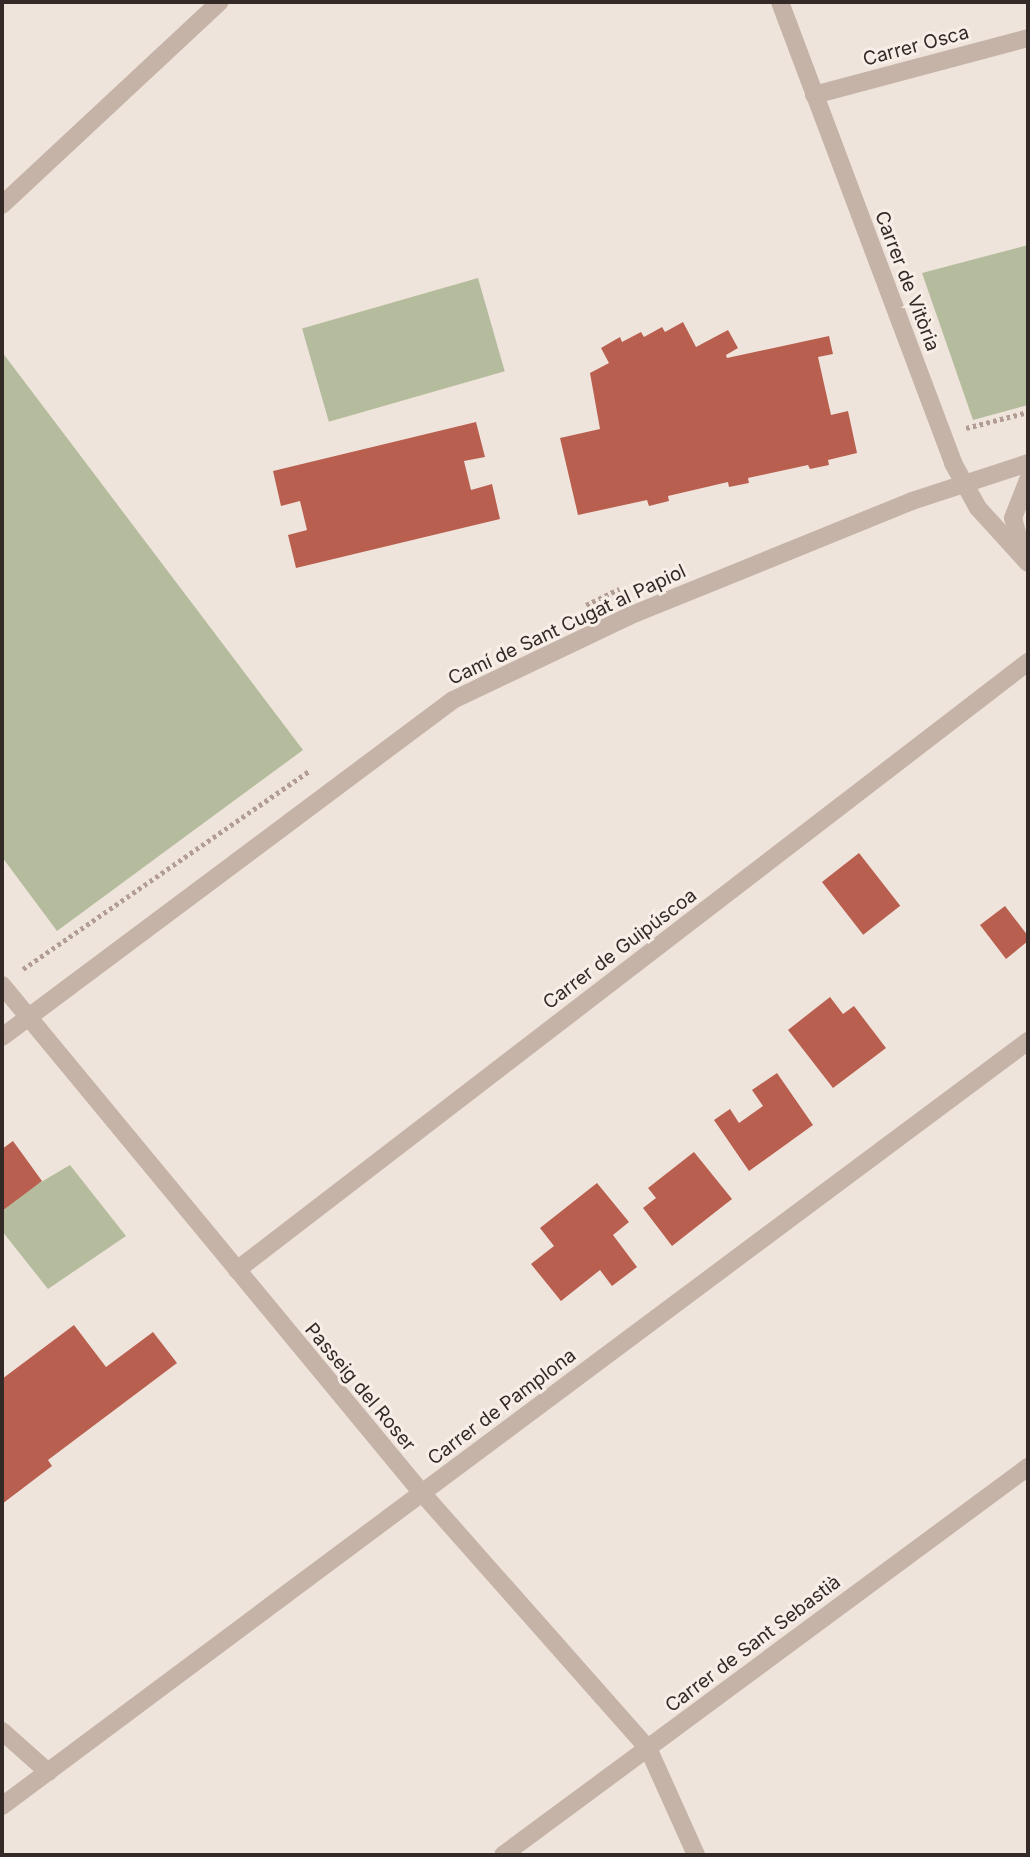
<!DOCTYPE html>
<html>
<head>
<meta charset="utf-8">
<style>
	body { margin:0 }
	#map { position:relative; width:1030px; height:1857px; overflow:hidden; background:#efe4db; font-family:Inter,sans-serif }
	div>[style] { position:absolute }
	.green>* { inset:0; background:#b5bc9d; transform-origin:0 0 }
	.building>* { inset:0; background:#b95f4f; transform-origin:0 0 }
	.path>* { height:4.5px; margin-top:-2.25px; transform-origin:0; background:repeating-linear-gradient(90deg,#b19d93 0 3.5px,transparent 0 7px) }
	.minor>* { height:18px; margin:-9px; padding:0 9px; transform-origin:9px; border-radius:9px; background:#c6b3a8 }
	span { translate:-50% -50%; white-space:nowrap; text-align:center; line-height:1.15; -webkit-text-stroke:6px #f7eee7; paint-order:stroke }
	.street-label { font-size:19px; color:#332a28 }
	.frame { position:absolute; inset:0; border:4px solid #332a28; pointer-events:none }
</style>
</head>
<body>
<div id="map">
	<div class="green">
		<i style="clip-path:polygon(1028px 245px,1028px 405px,973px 420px,922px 273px)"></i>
		<i style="left:478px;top:278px;width:97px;height:183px;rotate:74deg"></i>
		<i style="clip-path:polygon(2px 352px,303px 750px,57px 931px,2px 857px)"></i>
		<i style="clip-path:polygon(70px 1165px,126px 1236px,48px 1289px,2px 1231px,2px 1211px,31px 1188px)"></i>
	</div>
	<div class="building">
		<i style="clip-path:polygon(683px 322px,696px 347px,728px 330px,738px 348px,726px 355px,727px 358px,829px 336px,833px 354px,818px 357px,831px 415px,848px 411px,857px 453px,828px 460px,829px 465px,810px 469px,808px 465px,748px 478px,749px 483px,729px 487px,728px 482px,668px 496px,669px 501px,649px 506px,647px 500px,578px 515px,560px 438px,600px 429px,590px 373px,609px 363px,601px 348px,620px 337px,622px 342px,641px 332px,644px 337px,662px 327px,665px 332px)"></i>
		<i style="clip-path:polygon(476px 422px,485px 457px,464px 461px,471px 490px,492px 484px,500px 519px,296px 568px,288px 535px,307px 530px,300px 501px,281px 506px,273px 471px)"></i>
		<i style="left:859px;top:853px;width:67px;height:47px;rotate:52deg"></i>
		<i style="clip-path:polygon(1005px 906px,1028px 936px,1028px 941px,1006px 959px,980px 925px)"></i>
		<i style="clip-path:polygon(830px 997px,843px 1014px,854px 1006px,886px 1048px,833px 1088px,788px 1030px)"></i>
		<i style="clip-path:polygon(777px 1073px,813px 1125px,749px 1171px,714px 1120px,730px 1109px,739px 1123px,763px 1106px,752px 1090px)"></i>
		<i style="clip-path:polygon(13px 1141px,42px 1181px,2px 1211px,2px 1149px)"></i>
		<i style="clip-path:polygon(694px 1152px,732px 1199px,672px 1246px,643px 1208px,656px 1198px,648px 1188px)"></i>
		<i style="clip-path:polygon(597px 1183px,629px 1222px,613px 1235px,637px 1267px,612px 1286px,600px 1270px,561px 1301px,531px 1264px,554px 1246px,540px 1228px)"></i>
		<i style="clip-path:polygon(74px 1325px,106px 1367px,153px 1332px,177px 1363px,48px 1460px,52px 1466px,2px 1504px,2px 1379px)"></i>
	</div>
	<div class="path">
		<i style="left:966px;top:428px;width:64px;rotate:-14.5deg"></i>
		<i style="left:586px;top:605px;width:37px;rotate:-26deg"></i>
		<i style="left:23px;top:969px;width:348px;rotate:-34.7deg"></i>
	</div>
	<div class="minor">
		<i style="left:780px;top:2px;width:492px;rotate:69.4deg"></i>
		<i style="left:953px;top:463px;width:51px;rotate:60.9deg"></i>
		<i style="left:978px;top:508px;width:74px;rotate:47.7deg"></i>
		<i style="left:814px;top:95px;width:221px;rotate:-14.9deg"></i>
		<i style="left:2px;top:205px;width:298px;rotate:-43deg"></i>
		<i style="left:1023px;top:555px;width:38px;rotate:-105deg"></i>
		<i style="left:1013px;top:518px;width:41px;rotate:-68.5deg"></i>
		<i style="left:2px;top:985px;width:659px;rotate:50.42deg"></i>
		<i style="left:422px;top:1493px;width:341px;rotate:48.5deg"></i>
		<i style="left:648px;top:1748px;width:117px;rotate:65.8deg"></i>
		<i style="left:2px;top:1037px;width:563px;rotate:-36.77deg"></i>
		<i style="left:453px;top:700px;width:195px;rotate:-25.5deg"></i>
		<i style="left:629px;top:616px;width:305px;rotate:-22.1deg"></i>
		<i style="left:912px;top:501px;width:122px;rotate:-18.1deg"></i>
		<i style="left:237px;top:1270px;width:998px;rotate:-37.55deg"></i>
		<i style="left:2px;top:1731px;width:62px;rotate:41.7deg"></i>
		<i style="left:2px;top:1806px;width:1280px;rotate:-36.71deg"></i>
		<i style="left:503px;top:1855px;width:653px;rotate:-36.47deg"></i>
	</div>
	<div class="street-label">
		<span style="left:916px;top:46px;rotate:-15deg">Carrer Osca</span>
		<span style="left:907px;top:281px;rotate:69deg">Carrer de Vitòria</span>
		<span style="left:567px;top:625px;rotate:-25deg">Camí de Sant Cugat al Papiol</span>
		<span style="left:620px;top:949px;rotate:-37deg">Carrer de Guipúscoa</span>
		<span style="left:360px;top:1387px;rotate:50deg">Passeig del Roser</span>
		<span style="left:502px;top:1407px;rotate:-37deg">Carrer de Pamplona</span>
		<span style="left:753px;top:1644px;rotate:-37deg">Carrer de Sant Sebastià</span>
	</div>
	<div class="frame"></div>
</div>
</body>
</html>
